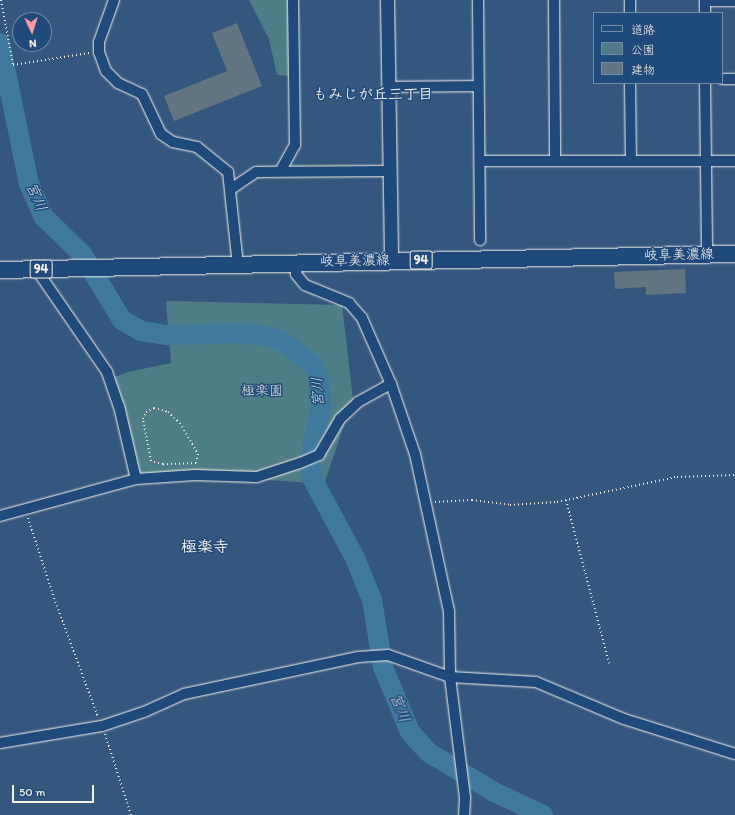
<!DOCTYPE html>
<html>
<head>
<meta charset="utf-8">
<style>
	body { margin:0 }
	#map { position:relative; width:735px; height:815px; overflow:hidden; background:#33577d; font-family:Itim,"Klee One",sans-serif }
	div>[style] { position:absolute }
	.green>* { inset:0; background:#4f7d87 }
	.river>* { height:20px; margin:-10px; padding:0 10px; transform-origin:10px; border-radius:10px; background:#41799d }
	.building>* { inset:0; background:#627583 }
	.path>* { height:2px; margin-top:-1px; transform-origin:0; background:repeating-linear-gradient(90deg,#f4f1e8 0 1px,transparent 0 4px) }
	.roads { filter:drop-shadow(0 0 1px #f4f1e8) drop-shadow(0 0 1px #f4f1e8) }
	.minor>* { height:10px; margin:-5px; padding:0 5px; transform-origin:5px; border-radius:5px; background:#1f4a7a }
	.tertiary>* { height:13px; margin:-6.5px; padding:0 6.5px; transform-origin:6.5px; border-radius:6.5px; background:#1f4a7a }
	.primary>* { height:16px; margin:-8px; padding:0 8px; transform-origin:8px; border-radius:8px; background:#1f4a7a }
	span { translate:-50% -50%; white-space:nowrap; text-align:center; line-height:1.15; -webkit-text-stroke:3px #1f4a7a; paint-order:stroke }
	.shield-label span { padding:1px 3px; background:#1f4a7a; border:1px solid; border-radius:3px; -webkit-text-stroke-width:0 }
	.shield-label { font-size:13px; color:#f4f1e8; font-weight:700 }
	.street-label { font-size:14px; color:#f4f1e8 }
	.park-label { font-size:14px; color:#dbe0d9 }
	.neighbourhood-label { font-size:15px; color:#f4f1e8; font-weight:700 }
	.water-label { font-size:15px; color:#d9dfdd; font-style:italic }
	.quarter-label { font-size:16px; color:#f4f1e8; font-weight:700 }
	.legend { position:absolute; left:593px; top:12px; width:130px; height:72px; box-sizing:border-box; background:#1f4a7a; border:1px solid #748da6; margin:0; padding:5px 7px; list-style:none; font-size:12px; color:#f4f1e8 }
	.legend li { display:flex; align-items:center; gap:8px; height:20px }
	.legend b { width:20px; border:1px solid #748da6 }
	.north { position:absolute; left:12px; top:12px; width:40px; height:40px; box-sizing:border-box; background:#1f4a7a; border:1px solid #748da6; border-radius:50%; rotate:176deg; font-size:11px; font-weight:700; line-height:16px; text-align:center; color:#f4f1e8 }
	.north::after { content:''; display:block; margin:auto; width:14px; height:18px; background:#ff9aa2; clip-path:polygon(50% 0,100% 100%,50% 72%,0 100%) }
	.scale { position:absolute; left:12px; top:785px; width:82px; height:18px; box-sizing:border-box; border:2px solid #f4f1e8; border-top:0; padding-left:5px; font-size:12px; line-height:14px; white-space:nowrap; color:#f4f1e8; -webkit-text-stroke:3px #1f4a7a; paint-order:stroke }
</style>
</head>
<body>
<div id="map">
	<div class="green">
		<i style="clip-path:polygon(249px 0,288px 0,289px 76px,277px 75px,269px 39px)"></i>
		<i style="clip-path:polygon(166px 301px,342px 305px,353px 399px,324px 484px,195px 475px,136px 479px,109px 379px,128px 372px,171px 363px)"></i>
	</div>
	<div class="river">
		<i style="left:0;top:43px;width:144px;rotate:78.4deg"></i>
		<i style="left:29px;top:184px;width:35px;rotate:66deg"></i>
		<i style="left:43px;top:216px;width:54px;rotate:44.3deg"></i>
		<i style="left:82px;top:254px;width:77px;rotate:58.8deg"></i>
		<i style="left:122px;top:320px;width:22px;rotate:30deg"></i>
		<i style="left:141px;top:331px;width:25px;rotate:9deg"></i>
		<i style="left:166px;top:335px;width:75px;rotate:-1.5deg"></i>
		<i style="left:241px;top:333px;width:24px;rotate:7deg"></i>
		<i style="left:265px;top:336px;width:18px;rotate:16deg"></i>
		<i style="left:282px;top:341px;width:40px;rotate:37deg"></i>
		<i style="left:314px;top:365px;width:10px;rotate:66deg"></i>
		<i style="left:318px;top:374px;width:32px;rotate:85deg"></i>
		<i style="left:321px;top:406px;width:53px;rotate:101.9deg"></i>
		<i style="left:310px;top:458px;width:18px;rotate:87deg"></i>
		<i style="left:311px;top:476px;width:93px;rotate:61.8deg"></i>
		<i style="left:355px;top:558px;width:45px;rotate:68deg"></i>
		<i style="left:372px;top:600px;width:68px;rotate:80.7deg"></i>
		<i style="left:383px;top:667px;width:70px;rotate:67.4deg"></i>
		<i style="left:410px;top:732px;width:27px;rotate:48deg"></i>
		<i style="left:428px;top:752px;width:77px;rotate:31.2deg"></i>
		<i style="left:494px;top:792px;width:54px;rotate:25.1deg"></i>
	</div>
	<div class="building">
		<i style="clip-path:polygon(237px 23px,262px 86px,174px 121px,164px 96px,227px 71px,212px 33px)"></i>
		<i style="clip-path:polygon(685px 269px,686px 293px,646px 295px,646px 287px,615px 289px,614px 272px)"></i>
	</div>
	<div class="path">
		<i style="left:1px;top:0;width:66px;rotate:79.5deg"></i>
		<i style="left:13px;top:65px;width:77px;rotate:-9deg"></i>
		<i style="left:154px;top:408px;width:15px;rotate:16deg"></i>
		<i style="left:168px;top:412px;width:16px;rotate:43deg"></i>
		<i style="left:180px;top:423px;width:36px;rotate:60deg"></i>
		<i style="left:198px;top:454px;width:9px;rotate:103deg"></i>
		<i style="left:196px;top:463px;width:33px;rotate:178deg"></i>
		<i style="left:163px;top:464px;width:12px;rotate:-166deg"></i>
		<i style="left:151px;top:461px;width:43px;rotate:-100.8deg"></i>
		<i style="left:143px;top:419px;width:8px;rotate:-67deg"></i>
		<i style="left:146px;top:412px;width:9px;rotate:-27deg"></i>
		<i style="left:566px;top:500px;width:169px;rotate:75.2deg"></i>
		<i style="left:435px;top:502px;width:37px;rotate:-3deg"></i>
		<i style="left:472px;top:500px;width:38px;rotate:7deg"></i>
		<i style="left:510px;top:505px;width:47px;rotate:-3.7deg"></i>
		<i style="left:557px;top:502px;width:123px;rotate:-11.8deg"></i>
		<i style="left:677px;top:477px;width:58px;rotate:-2deg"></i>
		<i style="left:28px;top:518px;width:84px;rotate:72deg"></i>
		<i style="left:54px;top:598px;width:127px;rotate:69.7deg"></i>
		<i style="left:105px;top:734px;width:85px;rotate:72.2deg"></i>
	</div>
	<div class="roads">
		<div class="minor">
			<i style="left:114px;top:0;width:45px;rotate:109.7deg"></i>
			<i style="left:99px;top:42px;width:10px;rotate:90deg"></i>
			<i style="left:99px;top:52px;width:20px;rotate:70deg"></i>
			<i style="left:106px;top:71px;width:17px;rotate:45deg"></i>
			<i style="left:118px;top:83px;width:26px;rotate:25deg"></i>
			<i style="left:142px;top:94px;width:44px;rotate:64.6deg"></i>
			<i style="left:161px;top:134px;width:14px;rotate:34deg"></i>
			<i style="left:173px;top:142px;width:25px;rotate:12deg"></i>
			<i style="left:197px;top:147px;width:40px;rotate:39deg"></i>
			<i style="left:228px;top:172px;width:95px;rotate:83.9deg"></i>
			<i style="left:478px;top:0;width:240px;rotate:89.5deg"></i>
			<i style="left:554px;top:0;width:161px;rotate:89.6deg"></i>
			<i style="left:630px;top:0;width:13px;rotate:90deg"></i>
			<i style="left:705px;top:0;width:13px;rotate:90deg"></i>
			<i style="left:705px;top:1px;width:30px"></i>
			<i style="left:722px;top:79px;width:13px"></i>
			<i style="left:630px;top:83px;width:78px;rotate:89.3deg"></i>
			<i style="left:705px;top:83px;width:171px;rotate:89.3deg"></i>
			<i style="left:388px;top:87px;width:90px;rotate:-0.6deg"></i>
			<i style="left:480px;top:161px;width:255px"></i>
			<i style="left:281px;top:170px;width:29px;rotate:-61deg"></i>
			<i style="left:295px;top:145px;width:145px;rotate:-90.8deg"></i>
			<i style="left:231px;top:189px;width:30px;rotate:-34deg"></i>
			<i style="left:256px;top:172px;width:133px;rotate:-0.4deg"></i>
			<i style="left:297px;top:263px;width:11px;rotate:95deg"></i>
			<i style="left:296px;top:274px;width:14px;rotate:51deg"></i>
			<i style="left:305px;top:285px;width:48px;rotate:22.2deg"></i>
			<i style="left:349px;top:303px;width:20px;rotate:49deg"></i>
			<i style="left:362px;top:318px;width:72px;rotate:66.3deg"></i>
			<i style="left:391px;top:384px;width:74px;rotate:71.1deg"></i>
			<i style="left:415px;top:454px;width:161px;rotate:77.8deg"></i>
			<i style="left:449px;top:611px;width:66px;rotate:89.1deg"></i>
			<i style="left:450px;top:677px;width:122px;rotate:82.9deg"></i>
			<i style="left:465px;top:798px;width:17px;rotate:93deg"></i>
			<i style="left:36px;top:269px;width:125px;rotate:55.4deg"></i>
			<i style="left:107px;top:372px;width:36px;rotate:71deg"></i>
			<i style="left:119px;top:406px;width:75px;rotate:76.9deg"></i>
			<i style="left:0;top:516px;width:141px;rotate:-15.2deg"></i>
			<i style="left:136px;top:479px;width:59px;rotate:-3.9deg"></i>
			<i style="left:195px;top:475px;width:62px;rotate:1.8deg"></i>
			<i style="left:257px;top:477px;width:45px;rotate:-18deg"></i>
			<i style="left:300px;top:463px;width:21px;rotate:-23deg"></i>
			<i style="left:319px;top:455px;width:42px;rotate:-59.7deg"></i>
			<i style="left:340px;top:419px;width:25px;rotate:-43deg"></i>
			<i style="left:358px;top:402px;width:38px;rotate:-29deg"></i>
			<i style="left:0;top:743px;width:103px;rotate:-9.5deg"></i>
			<i style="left:102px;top:726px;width:44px;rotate:-18.4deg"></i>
			<i style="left:144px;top:712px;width:44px;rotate:-24.2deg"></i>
			<i style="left:184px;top:694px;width:178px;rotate:-12deg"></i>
			<i style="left:358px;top:657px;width:30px;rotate:-4deg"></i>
			<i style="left:388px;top:655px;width:66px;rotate:19.5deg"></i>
			<i style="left:450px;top:677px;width:86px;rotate:3.3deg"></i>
			<i style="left:536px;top:682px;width:95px;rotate:22.8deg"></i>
			<i style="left:624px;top:719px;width:116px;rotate:17.5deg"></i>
		</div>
		<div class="tertiary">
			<i style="left:387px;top:0;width:261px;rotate:89.1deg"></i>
		</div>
		<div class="primary">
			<i style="left:0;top:270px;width:735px;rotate:-1.25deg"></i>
		</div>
	</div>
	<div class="shield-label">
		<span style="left:421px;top:260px">94</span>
		<span style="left:41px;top:269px">94</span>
	</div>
	<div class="street-label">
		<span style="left:679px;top:255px;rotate:-1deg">岐阜美濃線</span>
		<span style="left:355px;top:261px;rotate:-1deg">岐阜美濃線</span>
	</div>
	<div class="park-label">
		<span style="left:262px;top:391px">極楽園</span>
	</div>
	<div class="neighbourhood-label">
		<span style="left:373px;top:95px">もみじが丘三丁目</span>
	</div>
	<div class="water-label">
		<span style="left:36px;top:197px;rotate:66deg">宮川</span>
		<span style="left:318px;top:392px;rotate:-93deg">宮川</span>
		<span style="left:400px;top:708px;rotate:68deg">宮川</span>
	</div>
	<div class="quarter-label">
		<span style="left:205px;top:547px">極楽寺</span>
	</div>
	<ul class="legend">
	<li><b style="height:5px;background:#1f4a7a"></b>道路</li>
	<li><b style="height:11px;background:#4f7d87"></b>公園</li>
	<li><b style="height:11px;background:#627583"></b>建物</li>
	</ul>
	<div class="north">N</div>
	<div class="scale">50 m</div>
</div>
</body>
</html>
